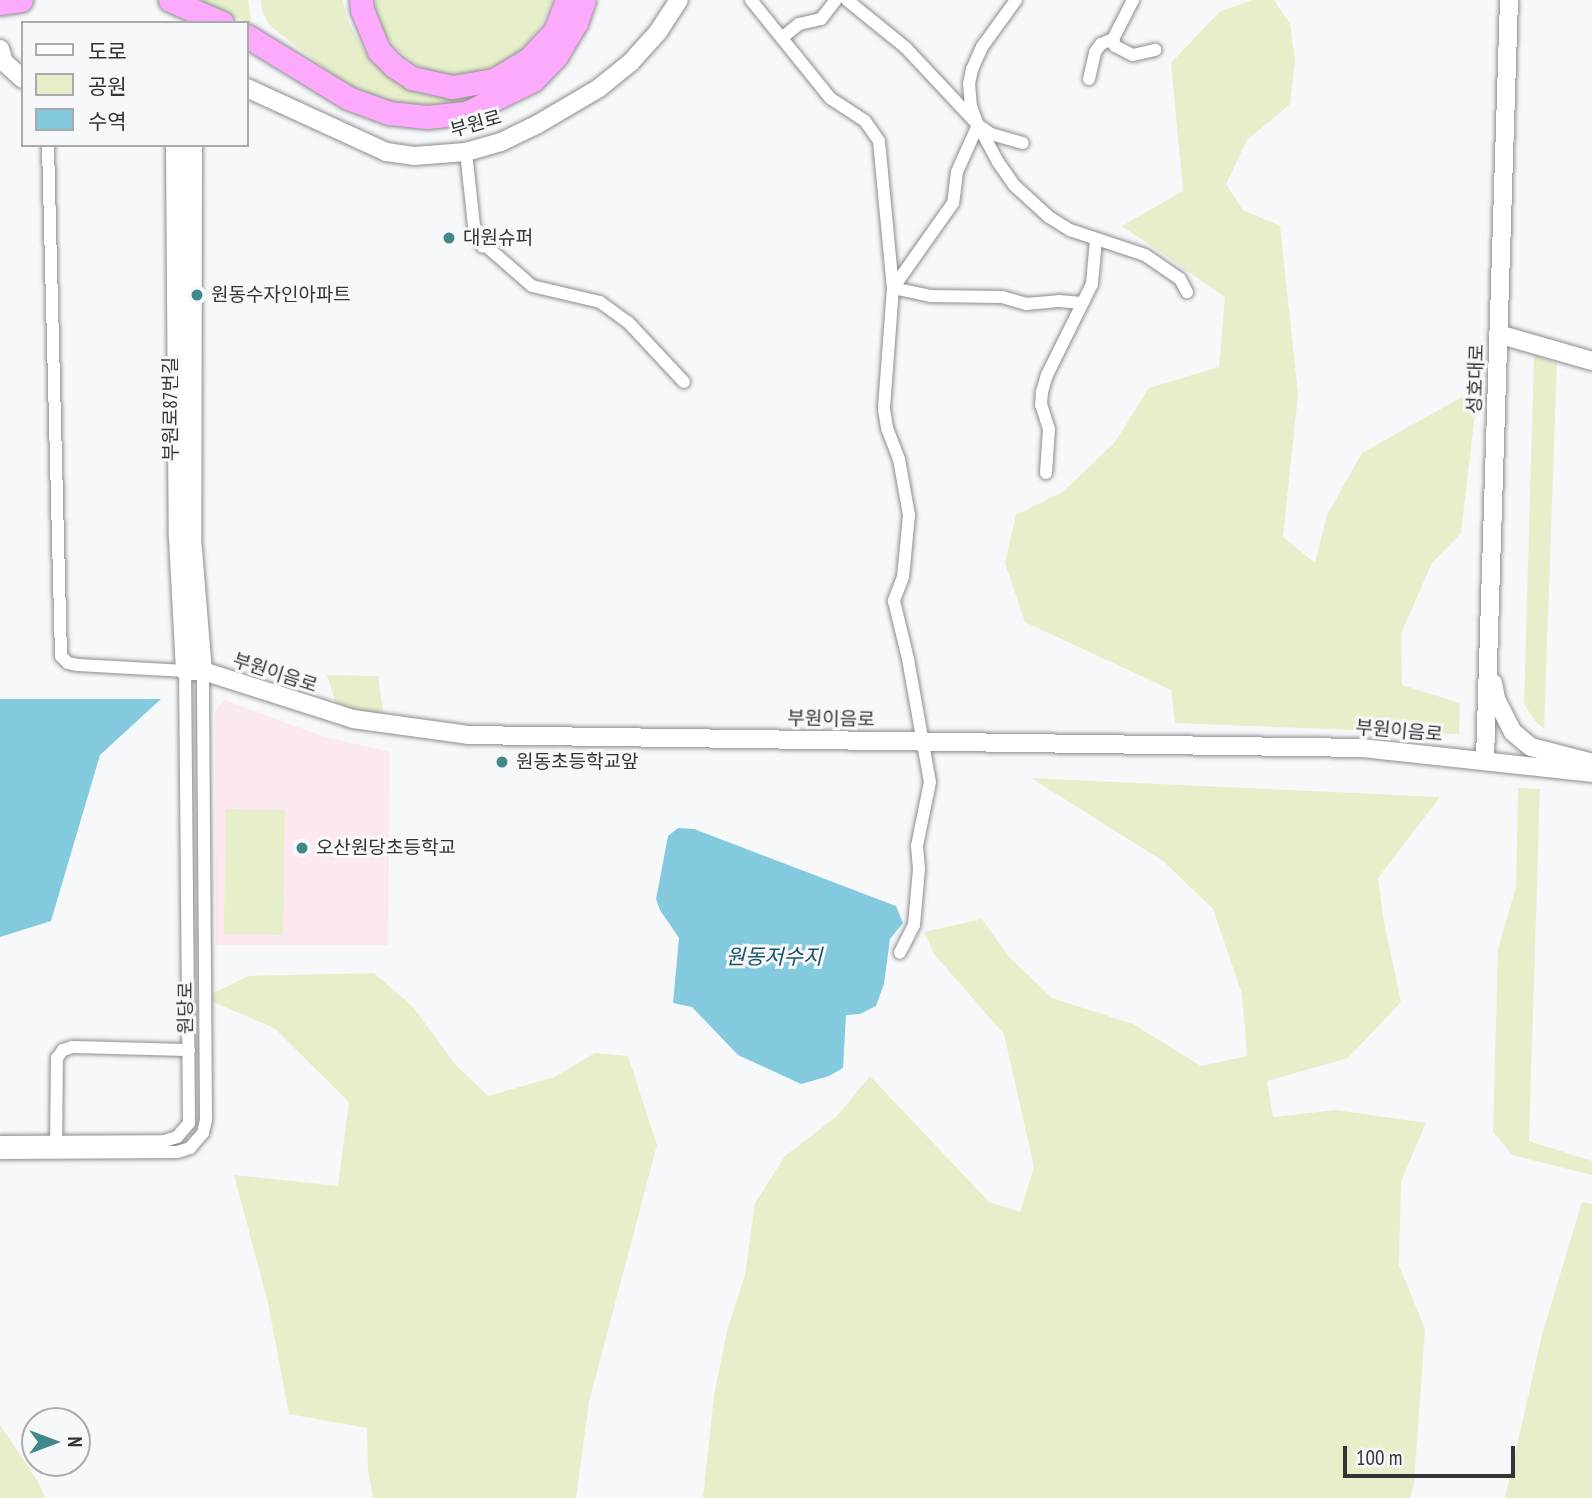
<!DOCTYPE html>
<html>
<head>
<meta charset="utf-8">
<style>
	body { margin:0 }
	#map { position:relative; width:1592px; height:1498px; overflow:hidden; background:#f7f8fa; font-family:"PT Sans Narrow","Noto Sans KR",sans-serif }
	div>[style] { position:absolute }
	.education>* { inset:0; background:#fce8ef }
	.green>* { inset:0; background:#e7efca; transform-origin:0 0 }
	.water>* { inset:0; background:#84cadf }
	.roads { filter:drop-shadow(0 0 2px #8c8d8f) drop-shadow(0 0 2px #8c8d8f) }
	.street>* { height:12px; margin:-6px; padding:0 6px; transform-origin:6px; border-radius:6px; background:#fff }
	.secondary>* { height:18px; margin:-9px; padding:0 9px; transform-origin:9px; border-radius:9px; background:#fff }
	.highway>* { height:23px; margin:-11.5px; padding:0 11.5px; transform-origin:11.5px; border-radius:11.5px; background:#feaafc }
	.dots>* { width:19px; height:19px; translate:-50% -50%; box-sizing:border-box; border:4px solid #f7f8fa; border-radius:50% }
	span { translate:-50% -50%; white-space:nowrap; text-align:center; line-height:1.15; -webkit-text-stroke:6px #f7f8fa; paint-order:stroke }
	.street-label { font-size:19px; color:#333434 }
	.poi-label { font-size:19px; color:#333434 }
	.left { translate:0 -50%; text-align:left }
	.water-label { font-size:21px; color:#185363; font-style:italic }
	.legend { position:absolute; left:21px; top:21px; width:228px; height:126px; box-sizing:border-box; background:#f7f8fa; border:2px solid #a9aaab; margin:0; padding:9px 12px; list-style:none; font-size:21px; color:#333434 }
	.legend li { display:flex; align-items:center; gap:14px; height:35px }
	.legend b { width:35px; border:2px solid #a9aaab }
	.north { position:absolute; left:21px; top:1407px; width:70px; height:70px; box-sizing:border-box; background:#f7f8fa; border:2px solid #a9aaab; border-radius:50%; rotate:90deg; font-size:19px; font-weight:700; line-height:28px; text-align:center; color:#333434 }
	.north::after { content:''; display:block; margin:auto; width:24px; height:32px; background:#408889; clip-path:polygon(50% 0,100% 100%,50% 72%,0 100%) }
	.scale { position:absolute; left:1343px; top:1446px; width:172px; height:32px; box-sizing:border-box; border:4px solid #333434; border-top:0; padding-left:9px; font-size:21px; line-height:24px; white-space:nowrap; color:#333434; -webkit-text-stroke:5px #f7f8fa; paint-order:stroke }
</style>
</head>
<body>
<div id="map">
	<div class="education">
		<i style="clip-path:polygon(224px 700px,322px 736px,390px 752px,388px 945px,216px 945px,215px 711px)"></i>
	</div>
	<div class="green">
		<i style="clip-path:polygon(198px 0,248px 0,252px 27px,247px 23px)"></i>
		<i style="clip-path:polygon(261px 0,342px 0,349px 23px,367px 56px,392px 75px,491px 91px,477px 101px,415px 109px,356px 93px,269px 25px,262px 10px)"></i>
		<i style="clip-path:polygon(375px 0,553px 0,542px 23px,520px 52px,501px 65px,466px 77px,427px 71px,407px 58px,391px 43px,378px 22px)"></i>
		<i style="clip-path:polygon(1252px 0,1274px 0,1290px 24px,1295px 61px,1290px 104px,1247px 140px,1226px 184px,1243px 210px,1280px 226px,1298px 394px,1283px 537px,1315px 563px,1327px 515px,1362px 453px,1478px 388px,1461px 533px,1432px 563px,1401px 634px,1402px 685px,1460px 703px,1459px 734px,1175px 723px,1171px 690px,1025px 622px,1005px 563px,1016px 515px,1064px 491px,1115px 442px,1149px 388px,1219px 367px,1225px 297px,1122px 226px,1183px 191px,1171px 63px,1219px 12px)"></i>
		<i style="clip-path:polygon(1534px 356px,1557px 363px,1544px 729px,1535px 721px,1524px 704px)"></i>
		<i style="clip-path:polygon(327px 675px,378px 676px,384px 718px,355px 713px,335px 701px)"></i>
		<i style="clip-path:polygon(1031px 778px,1440px 797px,1378px 878px,1384px 922px,1401px 1002px,1348px 1058px,1267px 1081px,1273px 1117px,1336px 1110px,1426px 1123px,1401px 1181px,1399px 1265px,1425px 1329px,1414px 1483px,1410px 1498px,703px 1498px,714px 1395px,727px 1331px,745px 1275px,755px 1203px,785px 1156px,836px 1117px,870px 1076px,989px 1202px,1020px 1212px,1034px 1167px,1004px 1034px,934px 954px,924px 932px,982px 919px,1008px 956px,1052px 998px,1133px 1024px,1201px 1066px,1247px 1056px,1242px 994px,1213px 909px,1163px 861px)"></i>
		<i style="clip-path:polygon(1518px 788px,1540px 789px,1529px 1141px,1592px 1161px,1592px 1175px,1512px 1155px,1493px 1132px,1498px 949px,1516px 887px)"></i>
		<i style="left:226px;top:809px;width:59px;height:125px;rotate:1deg"></i>
		<i style="clip-path:polygon(374px 973px,413px 1007px,455px 1064px,488px 1096px,554px 1077px,595px 1053px,628px 1056px,657px 1145px,589px 1402px,576px 1498px,373px 1498px,368px 1469px,367px 1428px,289px 1414px,268px 1303px,234px 1175px,338px 1186px,349px 1102px,274px 1028px,204px 998px,248px 976px)"></i>
		<i style="clip-path:polygon(1582px 1202px,1592px 1204px,1592px 1498px,1505px 1498px,1542px 1335px)"></i>
		<i style="clip-path:polygon(0 1425px,37px 1480px,45px 1498px,0 1498px)"></i>
	</div>
	<div class="water">
		<i style="clip-path:polygon(0 699px,161px 699px,100px 755px,51px 921px,0 937px)"></i>
		<i style="clip-path:polygon(678px 828px,694px 829px,896px 906px,903px 923px,890px 939px,884px 984px,876px 1006px,860px 1014px,846px 1015px,843px 1068px,829px 1076px,801px 1084px,738px 1055px,692px 1007px,673px 1003px,679px 938px,660px 910px,656px 899px,668px 836px)"></i>
	</div>
	<div class="roads">
		<div class="street">
			<i style="left:751px;top:0;width:126px;rotate:51.1deg"></i>
			<i style="left:830px;top:98px;width:42px;rotate:33.3deg"></i>
			<i style="left:865px;top:121px;width:24px;rotate:55deg"></i>
			<i style="left:879px;top:141px;width:148px;rotate:84.6deg"></i>
			<i style="left:893px;top:288px;width:121px;rotate:94.3deg"></i>
			<i style="left:884px;top:409px;width:19px;rotate:81deg"></i>
			<i style="left:887px;top:428px;width:33px;rotate:69deg"></i>
			<i style="left:899px;top:459px;width:57px;rotate:79.9deg"></i>
			<i style="left:909px;top:515px;width:62px;rotate:95.5deg"></i>
			<i style="left:903px;top:577px;width:26px;rotate:111deg"></i>
			<i style="left:894px;top:601px;width:60px;rotate:76.4deg"></i>
			<i style="left:908px;top:659px;width:125px;rotate:79.9deg"></i>
			<i style="left:930px;top:782px;width:65px;rotate:101.5deg"></i>
			<i style="left:917px;top:846px;width:23px;rotate:85deg"></i>
			<i style="left:919px;top:869px;width:56px;rotate:95.1deg"></i>
			<i style="left:914px;top:925px;width:31px;rotate:117deg"></i>
			<i style="left:847px;top:0;width:76px;rotate:39.1deg"></i>
			<i style="left:906px;top:48px;width:105px;rotate:46.9deg"></i>
			<i style="left:978px;top:125px;width:16px;rotate:35deg"></i>
			<i style="left:991px;top:134px;width:33px;rotate:16deg"></i>
			<i style="left:1016px;top:0;width:58px;rotate:125.9deg"></i>
			<i style="left:982px;top:47px;width:24px;rotate:114deg"></i>
			<i style="left:972px;top:69px;width:15px;rotate:101deg"></i>
			<i style="left:969px;top:84px;width:22px;rotate:85deg"></i>
			<i style="left:971px;top:106px;width:20px;rotate:70deg"></i>
			<i style="left:978px;top:125px;width:42px;rotate:61.6deg"></i>
			<i style="left:998px;top:162px;width:29px;rotate:55deg"></i>
			<i style="left:1015px;top:186px;width:46px;rotate:42.4deg"></i>
			<i style="left:1049px;top:217px;width:25px;rotate:32deg"></i>
			<i style="left:1070px;top:230px;width:79px;rotate:18.4deg"></i>
			<i style="left:1145px;top:255px;width:42px;rotate:34.4deg"></i>
			<i style="left:1180px;top:279px;width:15px;rotate:62deg"></i>
			<i style="left:1133px;top:0;width:44px;rotate:117.1deg"></i>
			<i style="left:1113px;top:39px;width:7px;rotate:74deg"></i>
			<i style="left:1115px;top:46px;width:20px;rotate:27deg"></i>
			<i style="left:1133px;top:55px;width:23px;rotate:-13deg"></i>
			<i style="left:783px;top:37px;width:21px;rotate:-39deg"></i>
			<i style="left:799px;top:24px;width:23px;rotate:-13deg"></i>
			<i style="left:821px;top:19px;width:24px;rotate:-52deg"></i>
			<i style="left:1089px;top:79px;width:28px;rotate:-77deg"></i>
			<i style="left:1095px;top:52px;width:10px;rotate:-53deg"></i>
			<i style="left:1101px;top:44px;width:13px;rotate:-23deg"></i>
			<i style="left:978px;top:125px;width:51px;rotate:114.1deg"></i>
			<i style="left:957px;top:172px;width:31px;rotate:97deg"></i>
			<i style="left:953px;top:203px;width:104px;rotate:125.2deg"></i>
			<i style="left:893px;top:288px;width:38px;rotate:12deg"></i>
			<i style="left:930px;top:296px;width:72px;rotate:0.8deg"></i>
			<i style="left:1002px;top:297px;width:25px;rotate:16deg"></i>
			<i style="left:1026px;top:304px;width:33px;rotate:-5deg"></i>
			<i style="left:1059px;top:301px;width:23px;rotate:5deg"></i>
			<i style="left:466px;top:152px;width:83px;rotate:83.8deg"></i>
			<i style="left:475px;top:235px;width:14px;rotate:56deg"></i>
			<i style="left:485px;top:245px;width:62px;rotate:41.1deg"></i>
			<i style="left:532px;top:286px;width:70px;rotate:13.2deg"></i>
			<i style="left:600px;top:302px;width:34px;rotate:36deg"></i>
			<i style="left:628px;top:322px;width:82px;rotate:47deg"></i>
			<i style="left:1046px;top:473px;width:44px;rotate:-86.1deg"></i>
			<i style="left:1049px;top:429px;width:25px;rotate:-108deg"></i>
			<i style="left:1041px;top:405px;width:13px;rotate:-86deg"></i>
			<i style="left:1042px;top:392px;width:18px;rotate:-74deg"></i>
			<i style="left:1047px;top:375px;width:102px;rotate:-63.7deg"></i>
			<i style="left:1092px;top:284px;width:45px;rotate:-84.9deg"></i>
			<i style="left:0;top:1142px;width:164px;rotate:-0.3deg"></i>
			<i style="left:164px;top:1141px;width:14px;rotate:-17deg"></i>
			<i style="left:177px;top:1137px;width:18px;rotate:-49deg"></i>
			<i style="left:189px;top:1123px;width:452px;rotate:-90.5deg"></i>
			<i style="left:185px;top:671px;width:107px;rotate:-176.8deg"></i>
			<i style="left:78px;top:665px;width:10px;rotate:-169deg"></i>
			<i style="left:68px;top:663px;width:10px;rotate:-135deg"></i>
			<i style="left:61px;top:656px;width:511px;rotate:-91.46deg"></i>
			<i style="left:56px;top:1149px;width:91px;rotate:-89.4deg"></i>
			<i style="left:57px;top:1058px;width:10px;rotate:-53deg"></i>
			<i style="left:63px;top:1050px;width:9px;rotate:-18deg"></i>
			<i style="left:72px;top:1047px;width:117px;rotate:1.5deg"></i>
			<i style="left:0;top:1153px;width:177px;rotate:-0.3deg"></i>
			<i style="left:177px;top:1152px;width:14px;rotate:-17deg"></i>
			<i style="left:190px;top:1148px;width:20px;rotate:-49deg"></i>
			<i style="left:203px;top:1133px;width:13px;rotate:-77deg"></i>
			<i style="left:206px;top:1120px;width:449px;rotate:-90.4deg"></i>
		</div>
		<div class="secondary">
			<i style="left:0;top:49px;width:14px;rotate:73deg"></i>
			<i style="left:4px;top:62px;width:25px;rotate:42deg"></i>
			<i style="left:247px;top:88px;width:153px;rotate:24.7deg"></i>
			<i style="left:386px;top:152px;width:28px;rotate:8deg"></i>
			<i style="left:414px;top:156px;width:52px;rotate:-4.4deg"></i>
			<i style="left:466px;top:152px;width:36px;rotate:-16deg"></i>
			<i style="left:501px;top:142px;width:41px;rotate:-25.9deg"></i>
			<i style="left:538px;top:124px;width:71px;rotate:-30.5deg"></i>
			<i style="left:599px;top:88px;width:41px;rotate:-39.1deg"></i>
			<i style="left:631px;top:62px;width:40px;rotate:-48deg"></i>
			<i style="left:658px;top:32px;width:38px;rotate:-57deg"></i>
			<i style="left:175px;top:145px;width:393px;rotate:89.6deg"></i>
			<i style="left:178px;top:538px;width:133px;rotate:87deg"></i>
			<i style="left:185px;top:671px;width:18px"></i>
			<i style="left:203px;top:671px;width:157px;rotate:17.7deg"></i>
			<i style="left:353px;top:719px;width:116px;rotate:7.9deg"></i>
			<i style="left:468px;top:735px;width:894px;rotate:0.83deg"></i>
			<i style="left:1362px;top:748px;width:231px;rotate:6.2deg"></i>
			<i style="left:193px;top:145px;width:393px;rotate:90.1deg"></i>
			<i style="left:192px;top:538px;width:133px;rotate:85.3deg"></i>
			<i style="left:1498px;top:334px;width:98px;rotate:16deg"></i>
			<i style="left:1493px;top:683px;width:16px;rotate:79deg"></i>
			<i style="left:1496px;top:699px;width:37px;rotate:63deg"></i>
			<i style="left:1513px;top:732px;width:23px;rotate:40deg"></i>
			<i style="left:1531px;top:747px;width:60px;rotate:14.5deg"></i>
			<i style="left:1485px;top:759px;width:759px;rotate:-88.19deg"></i>
		</div>
		<div class="highway">
			<i style="left:170px;top:0;width:57px;rotate:23.9deg"></i>
			<i style="left:361px;top:0;width:10px;rotate:84deg"></i>
			<i style="left:362px;top:10px;width:44px;rotate:67.5deg"></i>
			<i style="left:379px;top:51px;width:21px;rotate:45deg"></i>
			<i style="left:394px;top:66px;width:22px;rotate:34deg"></i>
			<i style="left:412px;top:78px;width:41px;rotate:12.7deg"></i>
			<i style="left:452px;top:87px;width:43px;rotate:-9.5deg"></i>
			<i style="left:494px;top:80px;width:41px;rotate:-31deg"></i>
			<i style="left:529px;top:59px;width:38px;rotate:-47deg"></i>
			<i style="left:555px;top:31px;width:33px;rotate:-69deg"></i>
			<i style="left:0;top:3px;width:21px;rotate:-8deg"></i>
			<i style="left:247px;top:36px;width:119px;rotate:31.5deg"></i>
			<i style="left:348px;top:98px;width:44px;rotate:20.1deg"></i>
			<i style="left:389px;top:113px;width:38px;rotate:6deg"></i>
			<i style="left:427px;top:117px;width:39px;rotate:-6deg"></i>
			<i style="left:466px;top:113px;width:75px;rotate:-26.2deg"></i>
			<i style="left:533px;top:80px;width:33px;rotate:-46deg"></i>
			<i style="left:556px;top:56px;width:39px;rotate:-59deg"></i>
			<i style="left:576px;top:23px;width:24px;rotate:-71deg"></i>
		</div>
	</div>
	<div class="dots">
		<i style="left:449px;top:238px;background:#408889"></i>
		<i style="left:197px;top:295px;background:#408889"></i>
		<i style="left:502px;top:762px;background:#408889"></i>
		<i style="left:302px;top:848px;background:#408889"></i>
	</div>
	<div class="street-label">
		<span style="left:476px;top:124px;rotate:-16deg">부원로</span>
		<span style="left:1476px;top:379px;rotate:-88deg">성호대로</span>
		<span style="left:171px;top:409px;rotate:-90deg">부원로87번길</span>
		<span style="left:275px;top:673px;rotate:18deg">부원이음로</span>
		<span style="left:831px;top:719px;rotate:1deg">부원이음로</span>
		<span style="left:1399px;top:731px;rotate:5deg">부원이음로</span>
		<span style="left:186px;top:1008px;rotate:-90deg">원당로</span>
	</div>
	<div class="poi-label">
		<span class="left" style="left:463px;top:238px">대원슈퍼</span>
		<span class="left" style="left:211px;top:295px">원동수자인아파트</span>
		<span class="left" style="left:516px;top:762px">원동초등학교앞</span>
		<span class="left" style="left:316px;top:848px">오산원당초등학교</span>
	</div>
	<div class="water-label">
		<span style="left:774px;top:957px">원동저수지</span>
	</div>
	<ul class="legend">
	<li><b style="height:9px;background:#fff"></b>도로</li>
	<li><b style="height:19px;background:#e7efca"></b>공원</li>
	<li><b style="height:19px;background:#84cadf"></b>수역</li>
	</ul>
	<div class="north">N</div>
	<div class="scale">100 m</div>
</div>
</body>
</html>
